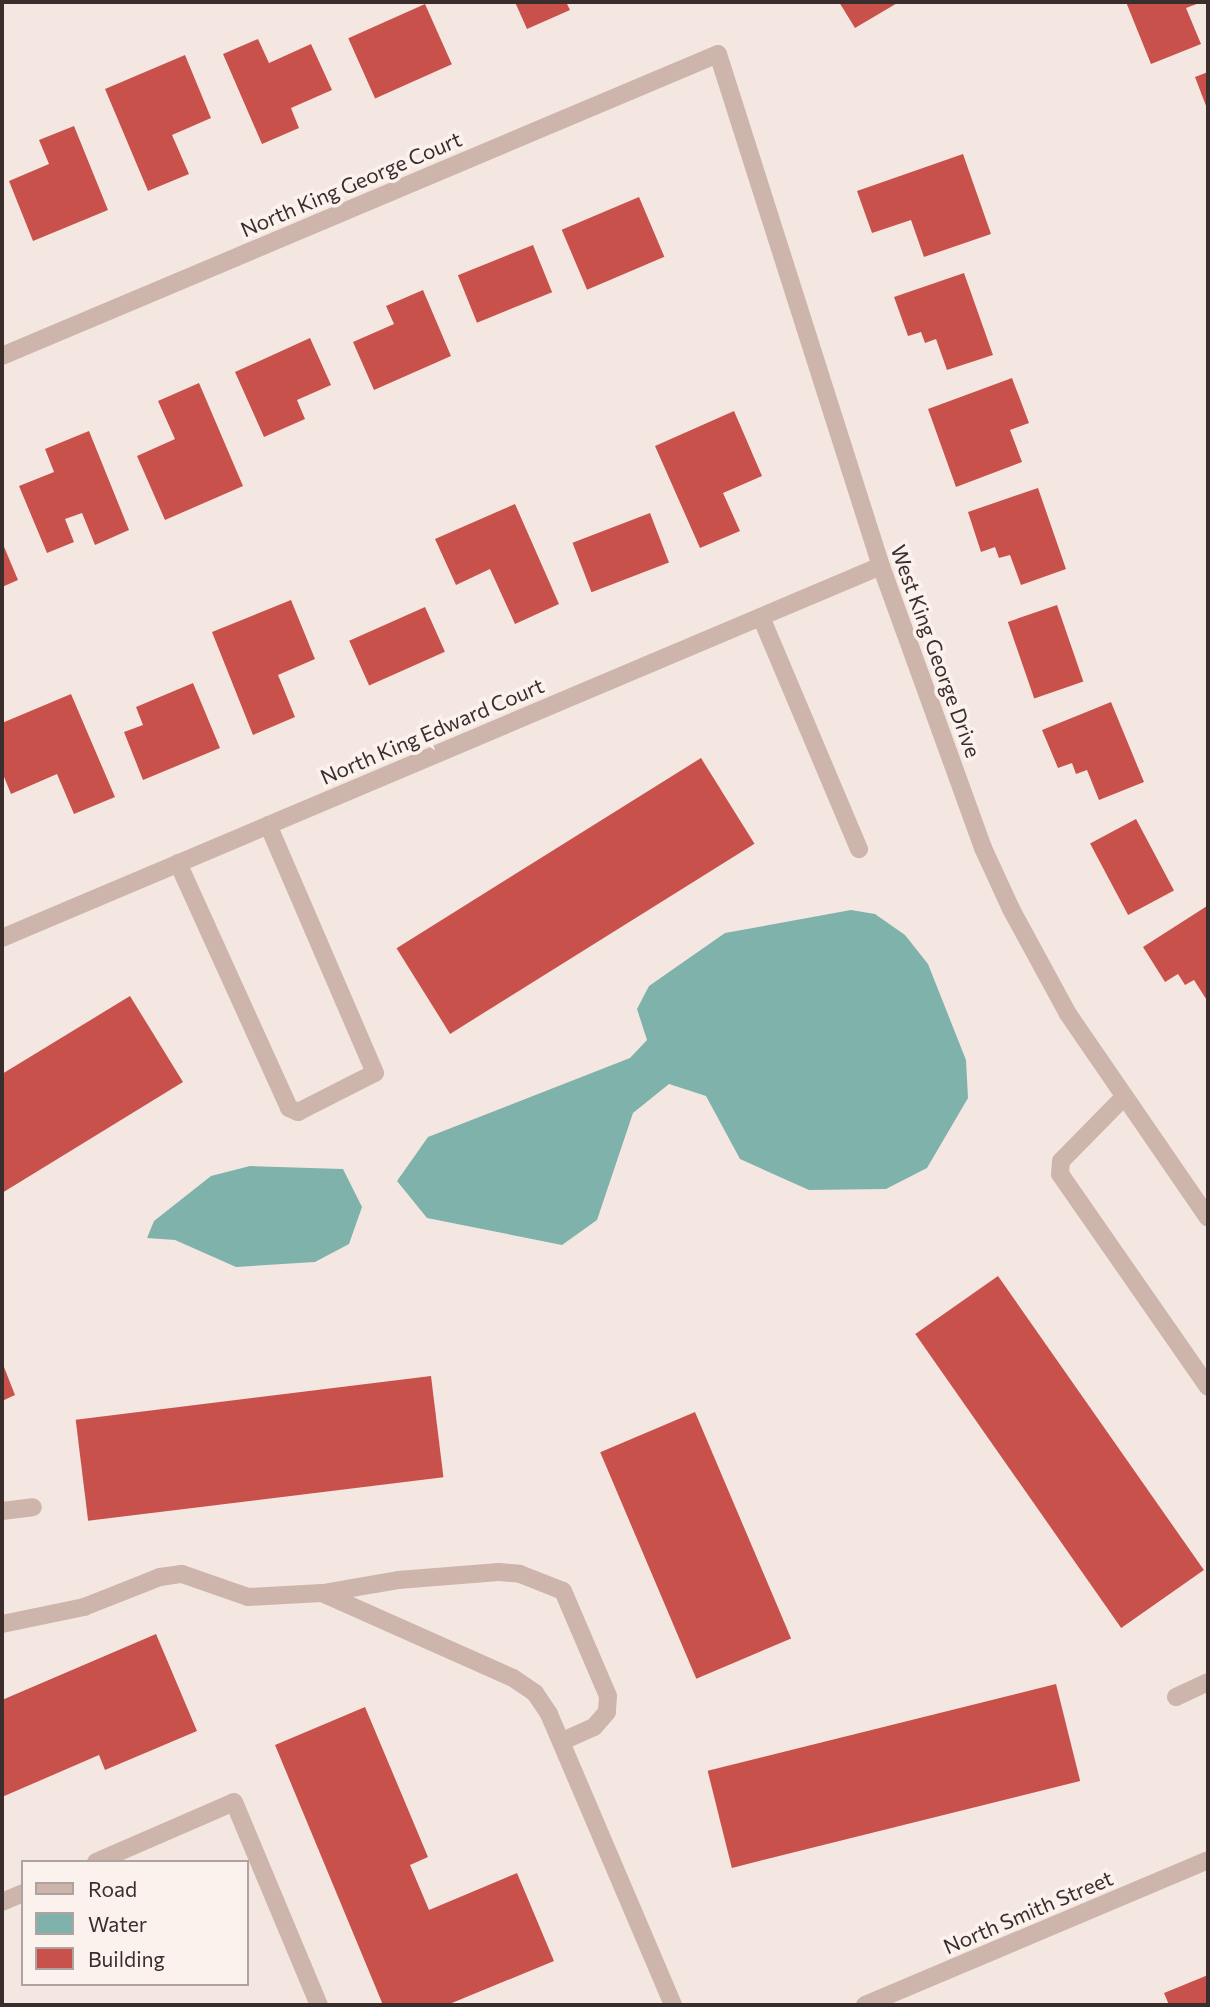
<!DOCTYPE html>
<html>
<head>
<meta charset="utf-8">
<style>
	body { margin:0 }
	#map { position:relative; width:1210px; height:2007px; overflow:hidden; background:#f4e7e1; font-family:Commissioner,sans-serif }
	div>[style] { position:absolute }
	.water>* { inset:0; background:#7fb2ab }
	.building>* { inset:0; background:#c8524b; transform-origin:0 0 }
	.service>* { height:18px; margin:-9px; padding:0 9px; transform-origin:9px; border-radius:9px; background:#cdb5ac }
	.minor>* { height:18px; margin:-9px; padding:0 9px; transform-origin:9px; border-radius:9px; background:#cdb5ac }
	.tertiary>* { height:18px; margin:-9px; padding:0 9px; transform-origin:9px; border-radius:9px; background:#cdb5ac }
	span { translate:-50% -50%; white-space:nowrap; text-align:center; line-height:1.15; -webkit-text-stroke:7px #fbf2ee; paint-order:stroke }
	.street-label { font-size:21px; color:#3b2d2b }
	.frame { position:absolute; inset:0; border:4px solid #3b2d2b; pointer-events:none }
	.legend { position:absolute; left:21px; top:1860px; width:228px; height:126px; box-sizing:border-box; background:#fbf2ee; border:2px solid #aea3a0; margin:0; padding:9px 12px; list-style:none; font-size:21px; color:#3b2d2b }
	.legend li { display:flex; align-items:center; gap:14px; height:35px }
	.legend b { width:35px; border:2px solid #aea3a0 }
</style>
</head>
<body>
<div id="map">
	<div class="water">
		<i style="clip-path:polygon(851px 910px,875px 914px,905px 935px,928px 964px,966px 1060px,968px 1098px,927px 1168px,886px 1189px,809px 1190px,740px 1159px,706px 1096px,669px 1084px,633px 1113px,597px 1220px,562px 1245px,427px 1218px,397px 1181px,428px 1137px,630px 1058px,647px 1040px,637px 1009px,649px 986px,725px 933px)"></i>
		<i style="clip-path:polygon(250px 1166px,343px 1169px,362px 1207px,349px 1244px,315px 1262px,236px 1267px,175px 1240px,147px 1238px,154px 1221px,211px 1176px)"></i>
	</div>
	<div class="building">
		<i style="clip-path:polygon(515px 2px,566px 2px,570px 10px,527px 29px)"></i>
		<i style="clip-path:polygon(839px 2px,899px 2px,855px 28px)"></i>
		<i style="clip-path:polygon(1126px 2px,1202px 2px,1186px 8px,1201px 44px,1151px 64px)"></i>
		<i style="left:425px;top:4px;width:66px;height:84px;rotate:66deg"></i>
		<i style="clip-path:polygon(258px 39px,269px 63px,311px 44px,332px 90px,291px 108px,299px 128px,262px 144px,223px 54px)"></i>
		<i style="clip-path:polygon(185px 55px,211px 118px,172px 135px,189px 174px,148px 191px,105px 89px)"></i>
		<i style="clip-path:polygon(1208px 72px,1208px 111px,1195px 77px)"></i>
		<i style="clip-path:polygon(74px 126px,108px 210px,33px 241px,9px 181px,49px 164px,39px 140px)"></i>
		<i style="clip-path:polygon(963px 154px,991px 234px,924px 257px,911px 220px,872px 233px,857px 191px)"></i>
		<i style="left:639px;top:197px;width:65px;height:84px;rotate:67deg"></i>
		<i style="left:533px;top:245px;width:51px;height:81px;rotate:68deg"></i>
		<i style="clip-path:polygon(964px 273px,993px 355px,947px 370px,936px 339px,925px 343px,921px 332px,908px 336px,894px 297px)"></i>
		<i style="clip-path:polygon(423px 290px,451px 356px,374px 390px,353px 342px,394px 324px,386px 306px)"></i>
		<i style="clip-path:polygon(310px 338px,331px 385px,297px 400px,305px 419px,264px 437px,235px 372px)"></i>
		<i style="clip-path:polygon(1012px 378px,1029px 423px,1010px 430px,1022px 462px,956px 487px,928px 409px)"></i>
		<i style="clip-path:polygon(199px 383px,243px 486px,165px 520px,137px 456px,175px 439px,158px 401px)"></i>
		<i style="clip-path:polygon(734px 411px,762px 476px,723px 493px,740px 531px,700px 548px,655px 446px)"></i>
		<i style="clip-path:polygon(89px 431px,129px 530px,95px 545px,82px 513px,65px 519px,74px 542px,47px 553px,19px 486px,54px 472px,45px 449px)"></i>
		<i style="clip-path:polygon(1038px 488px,1066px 569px,1021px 585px,1010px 555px,999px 558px,995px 547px,981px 552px,968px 512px)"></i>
		<i style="clip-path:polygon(515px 504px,559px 604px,515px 624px,490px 569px,456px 585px,435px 539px)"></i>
		<i style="left:650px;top:513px;width:53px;height:83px;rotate:69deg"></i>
		<i style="clip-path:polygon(2px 542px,18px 580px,2px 587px)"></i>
		<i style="clip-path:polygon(291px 600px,315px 659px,278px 675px,295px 717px,253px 735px,212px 632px)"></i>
		<i style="left:1057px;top:605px;width:81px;height:52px;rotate:71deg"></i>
		<i style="left:425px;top:607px;width:49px;height:83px;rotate:66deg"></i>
		<i style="clip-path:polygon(193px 683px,220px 748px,143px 780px,124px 732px,143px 725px,136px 707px)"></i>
		<i style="clip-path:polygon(71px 694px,115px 797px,74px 814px,57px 774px,11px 794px,2px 772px,2px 723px)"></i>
		<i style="clip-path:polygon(1111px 702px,1144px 782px,1099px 800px,1087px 770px,1076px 774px,1072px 763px,1058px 768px,1042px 730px)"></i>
		<i style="left:701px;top:758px;width:101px;height:359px;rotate:58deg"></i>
		<i style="left:1136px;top:819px;width:81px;height:52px;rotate:62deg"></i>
		<i style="clip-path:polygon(1207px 906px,1208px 908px,1208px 1002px,1194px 980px,1185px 985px,1178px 974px,1165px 982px,1143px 947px)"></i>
		<i style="clip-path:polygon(130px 996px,183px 1082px,2px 1193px,2px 1074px)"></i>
		<i style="left:998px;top:1276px;width:359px;height:101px;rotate:55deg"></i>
		<i style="clip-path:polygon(2px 1362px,15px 1395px,2px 1401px)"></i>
		<i style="left:431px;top:1376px;width:102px;height:358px;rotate:83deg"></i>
		<i style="left:695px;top:1412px;width:246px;height:103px;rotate:67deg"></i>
		<i style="clip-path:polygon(156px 1634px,197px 1731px,105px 1770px,99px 1755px,2px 1797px,2px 1700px)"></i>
		<i style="left:1056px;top:1684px;width:100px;height:359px;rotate:76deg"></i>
		<i style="clip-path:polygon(365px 1707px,428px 1857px,410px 1865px,429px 1910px,517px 1873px,554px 1961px,447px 2005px,383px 2005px,275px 1745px)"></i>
		<i style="clip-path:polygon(1208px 1975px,1208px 2005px,1169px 2005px,1164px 1993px)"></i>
	</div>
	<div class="service">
		<i style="left:761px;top:617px;width:252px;rotate:67.1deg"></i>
		<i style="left:178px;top:863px;width:269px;rotate:65.6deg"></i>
		<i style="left:289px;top:1108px;width:10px;rotate:24deg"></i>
		<i style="left:298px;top:1112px;width:86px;rotate:-26.9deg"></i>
		<i style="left:375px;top:1073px;width:270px;rotate:-113.3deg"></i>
		<i style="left:1123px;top:1098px;width:88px;rotate:134.5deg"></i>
		<i style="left:1061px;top:1161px;width:13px;rotate:94deg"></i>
		<i style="left:1060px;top:1174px;width:259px;rotate:55.2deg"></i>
		<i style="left:2px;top:1511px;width:31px;rotate:-7deg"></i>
		<i style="left:323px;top:1593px;width:76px;rotate:-9.8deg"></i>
		<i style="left:398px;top:1580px;width:101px;rotate:-4.5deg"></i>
		<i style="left:499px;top:1572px;width:21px;rotate:5deg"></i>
		<i style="left:520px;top:1574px;width:46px;rotate:21.6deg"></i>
		<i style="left:563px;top:1591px;width:114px;rotate:66.8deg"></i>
		<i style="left:608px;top:1696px;width:16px;rotate:94deg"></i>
		<i style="left:607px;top:1712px;width:20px;rotate:131deg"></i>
		<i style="left:594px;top:1727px;width:35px;rotate:156deg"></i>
		<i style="left:2px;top:1624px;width:84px;rotate:-11.7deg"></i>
		<i style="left:84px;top:1607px;width:82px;rotate:-21.5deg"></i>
		<i style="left:160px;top:1577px;width:22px;rotate:-8deg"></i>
		<i style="left:182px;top:1574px;width:70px;rotate:19.2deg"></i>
		<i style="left:248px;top:1597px;width:74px;rotate:-3.1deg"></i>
		<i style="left:322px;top:1593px;width:209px;rotate:24deg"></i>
		<i style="left:513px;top:1678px;width:27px;rotate:34deg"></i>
		<i style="left:535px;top:1693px;width:25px;rotate:56deg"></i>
		<i style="left:549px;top:1714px;width:316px;rotate:66.9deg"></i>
		<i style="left:1176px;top:1697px;width:35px;rotate:-25deg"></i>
		<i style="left:96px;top:1862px;width:150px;rotate:-23.5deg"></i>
		<i style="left:234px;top:1802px;width:220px;rotate:67.3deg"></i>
		<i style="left:2px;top:1902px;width:23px;rotate:-23deg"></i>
	</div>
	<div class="minor">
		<i style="left:2px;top:356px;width:777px;rotate:-22.87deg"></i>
		<i style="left:718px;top:54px;width:537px;rotate:72.34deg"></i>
		<i style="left:881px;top:566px;width:300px;rotate:70.1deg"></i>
		<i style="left:983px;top:848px;width:67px;rotate:65.3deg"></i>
		<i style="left:1011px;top:909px;width:119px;rotate:61.5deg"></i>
		<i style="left:1068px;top:1014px;width:247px;rotate:55.5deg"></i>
		<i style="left:2px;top:938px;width:954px;rotate:-22.94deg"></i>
	</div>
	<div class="tertiary">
		<i style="left:865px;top:2005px;width:372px;rotate:-22.9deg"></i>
	</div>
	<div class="street-label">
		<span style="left:351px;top:184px;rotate:-23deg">North King George Court</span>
		<span style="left:936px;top:651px;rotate:70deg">West King George Drive</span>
		<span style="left:432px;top:731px;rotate:-23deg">North King Edward Court</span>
		<span style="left:1028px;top:1912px;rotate:-23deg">North Smith Street</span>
	</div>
	<div class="frame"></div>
	<ul class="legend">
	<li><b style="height:9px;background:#cdb5ac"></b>Road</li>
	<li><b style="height:19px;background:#7fb2ab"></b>Water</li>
	<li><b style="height:19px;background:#c8524b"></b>Building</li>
	</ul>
</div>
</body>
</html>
